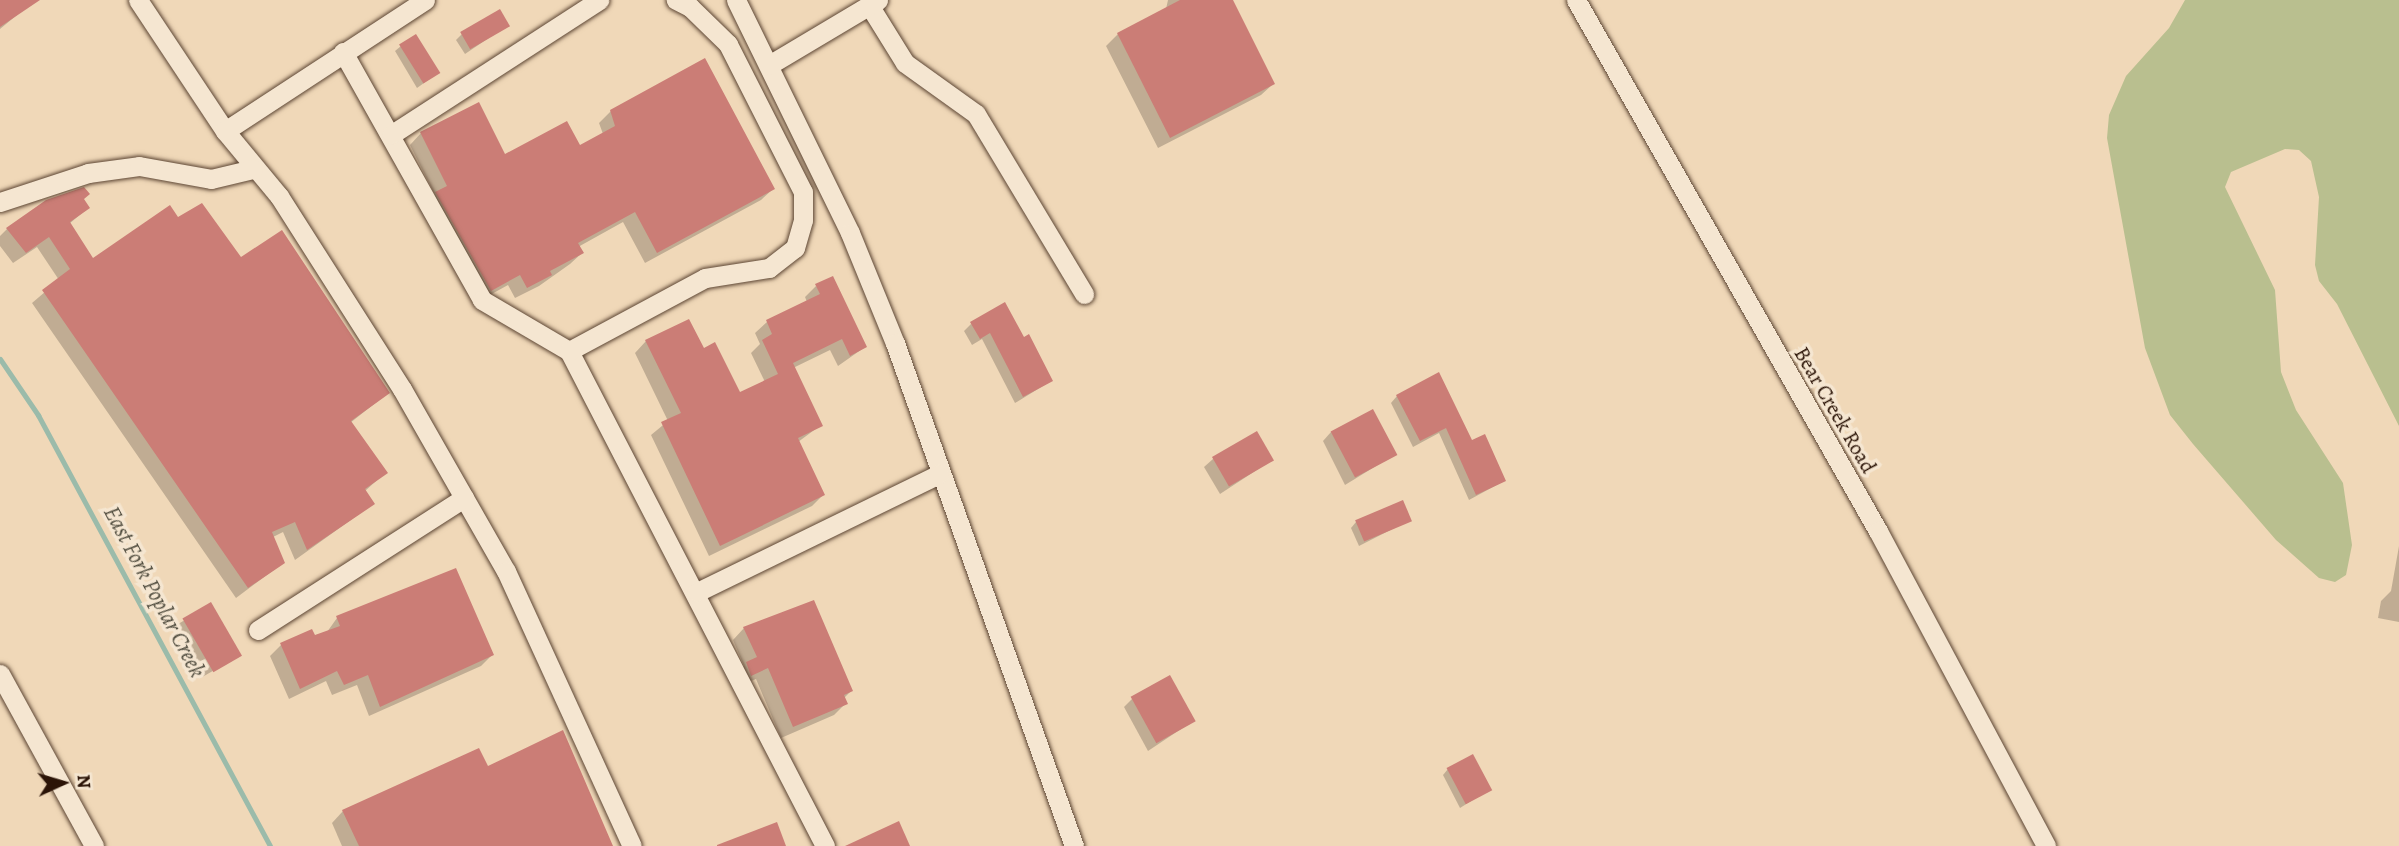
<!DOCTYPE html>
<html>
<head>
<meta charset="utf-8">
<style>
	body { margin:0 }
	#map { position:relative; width:2399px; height:846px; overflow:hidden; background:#f0d8b8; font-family:Alegreya,serif }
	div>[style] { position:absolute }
	.green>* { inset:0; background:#b9bf8f }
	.shadow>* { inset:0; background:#0003; transform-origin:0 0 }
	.stream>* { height:5px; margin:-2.5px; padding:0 2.5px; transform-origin:2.5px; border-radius:2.5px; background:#9bbbaa }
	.building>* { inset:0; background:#cb7d76; transform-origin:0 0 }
	.roads { filter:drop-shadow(0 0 2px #5c4533) drop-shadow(0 0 2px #5c4533) }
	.minor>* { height:19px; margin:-9.5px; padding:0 9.5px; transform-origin:9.5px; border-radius:9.5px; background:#f5e6d1 }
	span { translate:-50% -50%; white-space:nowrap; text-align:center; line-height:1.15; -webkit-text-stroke:7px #f5e6d1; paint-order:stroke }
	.street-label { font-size:21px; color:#2b1407 }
	.water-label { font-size:23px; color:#524e40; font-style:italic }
	.north { position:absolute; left:28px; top:748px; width:70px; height:70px; -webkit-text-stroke:5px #f5e6d1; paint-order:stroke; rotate:86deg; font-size:19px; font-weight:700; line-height:28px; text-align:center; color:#2b1407 }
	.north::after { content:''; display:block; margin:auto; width:24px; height:32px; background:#2b1407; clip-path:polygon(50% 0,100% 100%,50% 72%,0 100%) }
</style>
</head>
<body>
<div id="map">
	<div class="green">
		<i style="clip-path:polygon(2185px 0,2399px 0,2399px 426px,2337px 304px,2319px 281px,2315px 265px,2319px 197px,2311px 161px,2299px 150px,2285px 149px,2231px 172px,2225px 187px,2275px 290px,2281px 372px,2296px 410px,2343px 483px,2352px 545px,2346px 575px,2335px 582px,2319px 578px,2276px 540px,2193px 444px,2170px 415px,2145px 348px,2107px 138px,2109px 115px,2126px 76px,2169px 28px)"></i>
	</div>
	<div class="shadow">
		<i style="clip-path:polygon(0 0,26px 0,29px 5px,0 29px)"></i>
		<i style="clip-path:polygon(1168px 0,1231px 0,1273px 84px,1261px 95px,1158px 148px,1106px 46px,1118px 34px,1166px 9px)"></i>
		<i style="clip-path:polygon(508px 25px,465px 54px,456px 40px,462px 34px)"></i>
		<i style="clip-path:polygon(401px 46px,438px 73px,417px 88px,395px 51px)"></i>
		<i style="clip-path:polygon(611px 111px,773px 189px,761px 200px,645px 263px,623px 222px,578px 247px,582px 253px,570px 264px,539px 286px,515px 298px,508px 285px,479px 301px,425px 204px,435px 195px,410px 145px,421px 133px,504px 157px,579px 147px,603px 134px,599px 123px)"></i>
		<i style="clip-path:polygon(82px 199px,88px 208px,69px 224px,93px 261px,177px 220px,241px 260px,388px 393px,350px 423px,385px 473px,365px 491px,373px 504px,295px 560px,283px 532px,273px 537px,283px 563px,236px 598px,32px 303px,59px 280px,37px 247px,13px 263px,0 246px,0 236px,7px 229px,47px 201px)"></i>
		<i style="clip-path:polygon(816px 286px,865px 347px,838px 366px,830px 350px,793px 368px,821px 425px,798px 442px,823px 495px,812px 506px,709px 556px,651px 435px,668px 421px,635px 353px,646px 341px,703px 350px,739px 394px,765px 382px,751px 353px,760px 344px,755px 333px,767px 322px,807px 302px,805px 297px)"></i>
		<i style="clip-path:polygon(971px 324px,1024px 339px,1051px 381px,1015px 403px,982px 339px,972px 345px,964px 331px)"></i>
		<i style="clip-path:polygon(1397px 396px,1471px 442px,1504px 481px,1469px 500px,1439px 433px,1413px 447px,1391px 403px)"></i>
		<i style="clip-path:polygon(1331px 432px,1394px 455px,1345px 485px,1323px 441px)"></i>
		<i style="clip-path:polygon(1213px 459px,1272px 460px,1220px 494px,1204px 467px)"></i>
		<i style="clip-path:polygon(1410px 520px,1359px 546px,1351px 528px,1356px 522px)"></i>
		<i style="clip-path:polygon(2399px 546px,2399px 622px,2378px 618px,2381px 601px,2391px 591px)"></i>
		<i style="left:211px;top:605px;width:58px;height:43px;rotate:60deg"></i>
		<i style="clip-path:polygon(337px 618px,492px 655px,481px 666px,369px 716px,357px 685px,332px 695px,326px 681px,289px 699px,270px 656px,281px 645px,327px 632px)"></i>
		<i style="clip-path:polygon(744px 628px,851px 691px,844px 698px,846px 703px,834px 715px,781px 738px,756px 679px,739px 686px,735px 675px,744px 666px,733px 640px)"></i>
		<i style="clip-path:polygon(1132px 699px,1193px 721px,1148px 751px,1124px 707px)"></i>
		<i style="clip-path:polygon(487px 768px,611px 846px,342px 846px,332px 823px,343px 811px)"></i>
		<i style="clip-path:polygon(1448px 769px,1490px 789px,1460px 808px,1443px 775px)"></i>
	</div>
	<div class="stream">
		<i style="left:0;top:359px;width:68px;rotate:55.8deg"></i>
		<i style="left:38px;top:415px;width:489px;rotate:61.7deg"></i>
	</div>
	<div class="building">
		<i style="clip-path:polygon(0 0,40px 0,0 27px)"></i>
		<i style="clip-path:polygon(1180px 0,1233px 0,1275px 84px,1170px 138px,1117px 33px)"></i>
		<i style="left:500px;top:9px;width:20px;height:46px;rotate:60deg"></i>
		<i style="left:416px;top:34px;width:46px;height:20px;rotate:58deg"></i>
		<i style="clip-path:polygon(705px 58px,775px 189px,657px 253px,635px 212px,578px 243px,584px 253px,550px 271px,552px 275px,527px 288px,520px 275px,491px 291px,435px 192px,447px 186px,420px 132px,479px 102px,505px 154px,567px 121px,580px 145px,615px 126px,610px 110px)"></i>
		<i style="clip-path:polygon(84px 187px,90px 194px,84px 199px,90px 208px,70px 222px,93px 258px,170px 205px,178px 217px,202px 203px,241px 257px,282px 230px,390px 393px,351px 421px,388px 473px,365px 489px,375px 504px,307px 550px,295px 522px,272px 532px,285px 563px,248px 588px,42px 290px,70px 269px,49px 237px,26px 253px,6px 228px,46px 200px)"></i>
		<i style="clip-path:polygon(833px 276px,867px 347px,850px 356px,842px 339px,793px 363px,823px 426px,798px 438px,825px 495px,720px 546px,661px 422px,681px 413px,645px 340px,689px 319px,704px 348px,715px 342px,740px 392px,778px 374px,762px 340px,772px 334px,766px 320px,820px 294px,815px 284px)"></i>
		<i style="clip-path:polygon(1005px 302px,1024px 337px,1029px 334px,1053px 381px,1023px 397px,990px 333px,980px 339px,970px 322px)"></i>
		<i style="clip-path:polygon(1439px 372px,1472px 440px,1485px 434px,1506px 481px,1476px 495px,1446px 428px,1420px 441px,1396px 395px)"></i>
		<i style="left:1373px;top:409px;width:52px;height:48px;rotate:62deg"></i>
		<i style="left:1257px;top:431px;width:34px;height:52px;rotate:60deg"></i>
		<i style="left:1403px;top:500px;width:23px;height:52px;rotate:67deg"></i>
		<i style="clip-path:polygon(456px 568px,494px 655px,380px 707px,368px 675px,344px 685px,337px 671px,300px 689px,280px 643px,312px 629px,315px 635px,340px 626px,336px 616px)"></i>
		<i style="clip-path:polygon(814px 600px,853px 691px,844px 695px,848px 704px,793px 727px,768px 668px,751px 676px,746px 662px,757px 657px,743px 627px)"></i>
		<i style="left:211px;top:602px;width:62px;height:33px;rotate:60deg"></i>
		<i style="left:1170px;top:675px;width:53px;height:45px;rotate:61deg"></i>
		<i style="clip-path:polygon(563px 730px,613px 846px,359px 846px,342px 810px,479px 748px,488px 766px)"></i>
		<i style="left:1473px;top:754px;width:41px;height:30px;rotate:62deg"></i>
		<i style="clip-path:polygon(899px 821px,910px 846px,845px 846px)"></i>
		<i style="clip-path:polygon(777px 822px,786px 846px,717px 846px,717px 845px)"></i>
	</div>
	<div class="roads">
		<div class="minor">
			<i style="left:138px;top:0;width:157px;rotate:56.4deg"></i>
			<i style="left:225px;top:131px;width:85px;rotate:50.3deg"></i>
			<i style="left:279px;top:196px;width:229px;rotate:57.5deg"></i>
			<i style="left:402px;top:389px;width:210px;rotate:60.3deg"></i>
			<i style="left:506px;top:571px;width:302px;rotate:65.4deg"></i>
			<i style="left:736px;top:0;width:259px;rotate:63.9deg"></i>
			<i style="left:850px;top:233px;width:119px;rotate:67.8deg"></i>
			<i style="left:895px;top:343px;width:534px;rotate:70.41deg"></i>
			<i style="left:1576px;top:0;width:611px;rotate:60.37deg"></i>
			<i style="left:1878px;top:531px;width:357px;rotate:61.9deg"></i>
			<i style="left:869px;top:5px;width:68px;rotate:58.2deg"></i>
			<i style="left:905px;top:63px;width:87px;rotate:35.7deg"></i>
			<i style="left:976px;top:114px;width:210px;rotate:59deg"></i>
			<i style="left:343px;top:52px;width:284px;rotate:60.7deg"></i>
			<i style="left:482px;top:300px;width:101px;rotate:30.4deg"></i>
			<i style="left:569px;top:351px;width:557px;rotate:62.65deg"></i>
			<i style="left:769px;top:65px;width:127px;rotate:-30.8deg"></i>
			<i style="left:225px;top:131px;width:239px;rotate:-33.2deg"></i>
			<i style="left:392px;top:134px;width:247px;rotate:-32.9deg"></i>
			<i style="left:0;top:202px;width:93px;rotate:-18.2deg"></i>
			<i style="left:88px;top:173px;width:51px;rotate:-7.8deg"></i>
			<i style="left:139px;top:166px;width:73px;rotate:10.2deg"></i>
			<i style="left:211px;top:179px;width:43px;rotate:-13.4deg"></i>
			<i style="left:569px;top:351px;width:154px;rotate:-28.2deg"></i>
			<i style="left:705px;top:278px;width:65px;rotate:-8.9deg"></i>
			<i style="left:769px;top:268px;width:33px;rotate:-38deg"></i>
			<i style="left:795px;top:248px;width:29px;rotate:-74deg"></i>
			<i style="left:803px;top:220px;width:28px;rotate:-90deg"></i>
			<i style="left:803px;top:192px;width:166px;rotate:-116.9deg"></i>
			<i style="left:728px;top:44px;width:53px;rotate:-135.8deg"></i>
			<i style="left:690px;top:7px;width:16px;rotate:-153deg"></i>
			<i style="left:697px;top:592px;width:269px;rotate:-26deg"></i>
			<i style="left:258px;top:630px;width:245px;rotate:-32.7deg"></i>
			<i style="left:0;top:674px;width:196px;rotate:61.3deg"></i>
		</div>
	</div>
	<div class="street-label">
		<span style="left:1835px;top:410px;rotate:60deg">Bear Creek Road</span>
	</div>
	<div class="water-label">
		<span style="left:154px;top:592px;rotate:62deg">East Fork Poplar Creek</span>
	</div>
	<div class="north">N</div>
</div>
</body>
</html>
